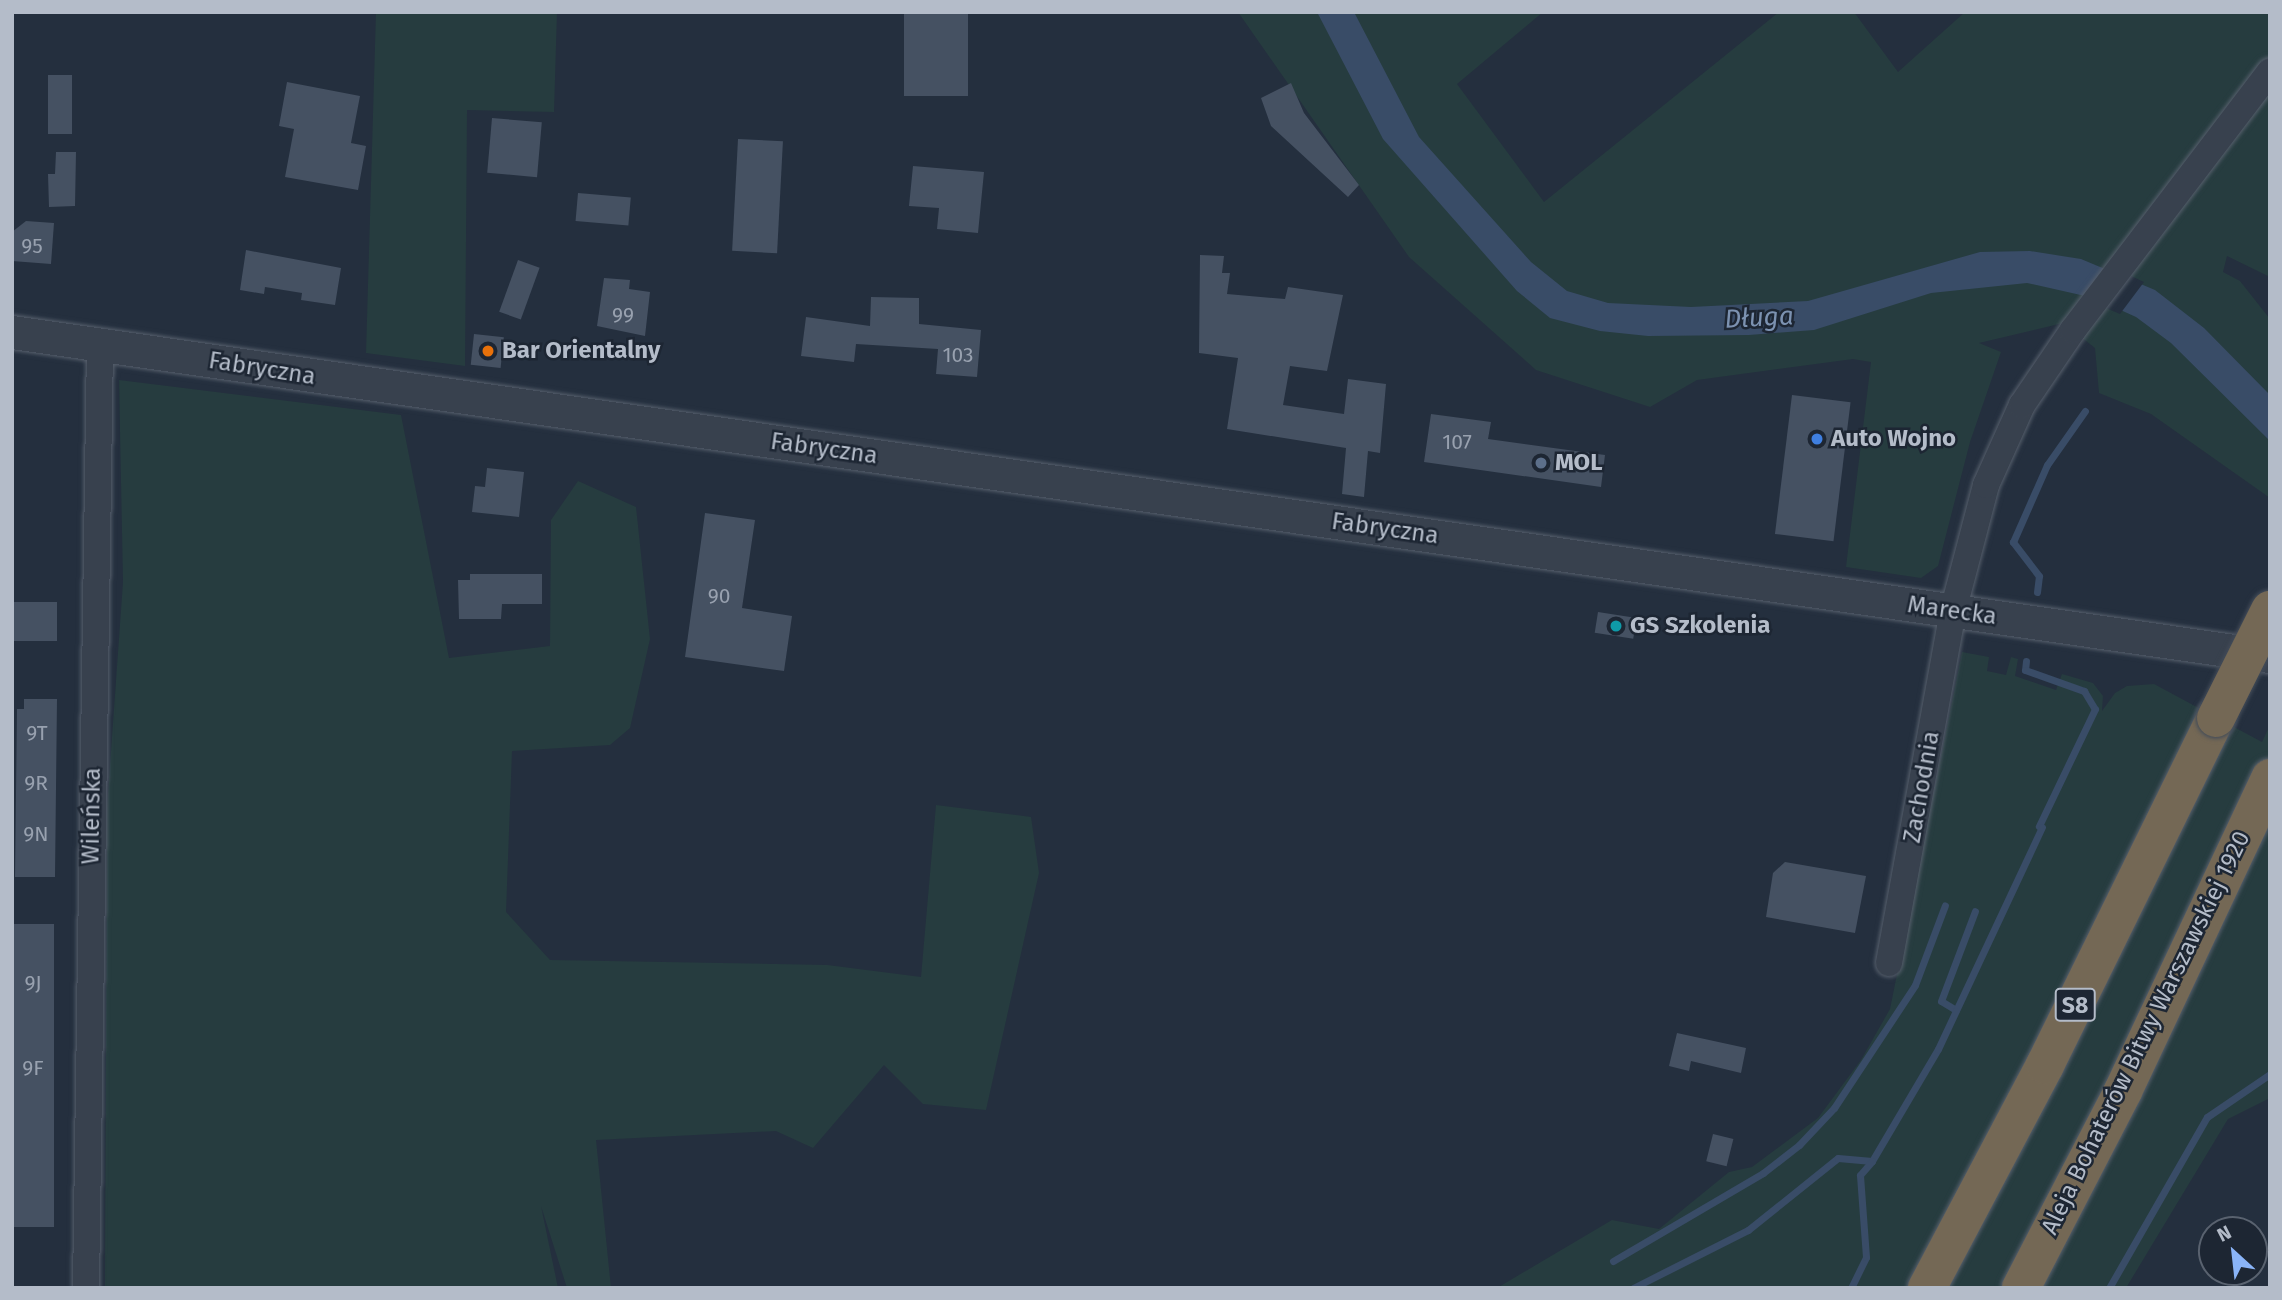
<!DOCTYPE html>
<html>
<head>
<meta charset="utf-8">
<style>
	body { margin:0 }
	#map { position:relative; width:2282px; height:1300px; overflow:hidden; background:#242f3e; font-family:"Fira Sans",sans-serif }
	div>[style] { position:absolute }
	.green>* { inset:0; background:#263c3f }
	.water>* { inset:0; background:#394c67 }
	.pier>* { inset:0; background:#242f3e }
	.stream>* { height:7px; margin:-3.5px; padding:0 3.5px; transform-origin:3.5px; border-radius:3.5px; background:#394c67 }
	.building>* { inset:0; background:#455162; transform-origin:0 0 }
	.roads { filter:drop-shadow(0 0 2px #565f6c) drop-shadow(0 0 2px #565f6c) }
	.minor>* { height:26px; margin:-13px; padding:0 13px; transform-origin:13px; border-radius:13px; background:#38414e }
	.tertiary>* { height:33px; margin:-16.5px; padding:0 16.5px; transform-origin:16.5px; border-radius:16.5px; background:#38414e }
	.motorway>* { height:38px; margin:-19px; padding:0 19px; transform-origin:19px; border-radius:19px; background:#746855 }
	.bridges { filter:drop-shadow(0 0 2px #434c59) drop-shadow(0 0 2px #434c59) }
	.motorway-bridge>* { height:38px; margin:-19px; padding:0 19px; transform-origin:19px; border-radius:19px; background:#746855 }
	.dots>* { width:19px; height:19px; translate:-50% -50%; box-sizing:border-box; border:4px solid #1d2633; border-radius:50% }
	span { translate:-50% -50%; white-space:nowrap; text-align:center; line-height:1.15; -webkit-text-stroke:5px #1d2633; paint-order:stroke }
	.number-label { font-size:21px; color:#98a1af }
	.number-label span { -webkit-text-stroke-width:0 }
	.shield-label span { padding:2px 5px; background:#1d2633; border:2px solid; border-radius:5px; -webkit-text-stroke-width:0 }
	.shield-label { font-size:23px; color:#b4bcc9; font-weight:700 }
	.poi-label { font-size:24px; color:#b4bcc9; font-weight:700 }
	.left { translate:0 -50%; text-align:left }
	.street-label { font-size:24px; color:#b4bcc9 }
	.water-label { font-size:26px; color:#7c92b1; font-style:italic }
	.frame { position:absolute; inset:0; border:14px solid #b4bcc9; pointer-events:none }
	.north { position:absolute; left:2198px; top:1216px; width:70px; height:70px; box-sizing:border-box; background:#1d2633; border:2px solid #59626f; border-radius:50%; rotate:333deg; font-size:19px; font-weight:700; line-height:28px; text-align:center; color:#b4bcc9 }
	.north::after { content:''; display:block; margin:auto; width:24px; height:32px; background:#8ab4f8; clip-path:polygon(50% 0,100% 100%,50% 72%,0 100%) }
</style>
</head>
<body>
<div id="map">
	<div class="green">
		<i style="clip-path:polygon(376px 12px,557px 12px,554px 112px,467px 110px,465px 366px,366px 353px)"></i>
		<i style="clip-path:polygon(1238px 12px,1543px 12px,1457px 84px,1544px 202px,1779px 12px,1854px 12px,1898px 72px,1965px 12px,2270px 12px,2270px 277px,2227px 256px,2223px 272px,2240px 281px,2270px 319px,2270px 498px,2151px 414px,2099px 393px,2095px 348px,2063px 323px,1979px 343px,2001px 352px,1970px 442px,1938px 566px,1921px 578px,1846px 567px,1871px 362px,1853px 359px,1697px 380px,1650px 407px,1536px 370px,1409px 257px)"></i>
		<i style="clip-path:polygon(119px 380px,401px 415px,449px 658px,550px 646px,551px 520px,578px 481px,636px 507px,650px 639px,630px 728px,610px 745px,512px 751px,506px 912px,550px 960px,827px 965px,921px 977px,936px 805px,1031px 817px,1039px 873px,986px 1110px,923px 1104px,884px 1065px,813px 1148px,776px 1131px,596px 1140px,611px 1288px,567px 1288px,541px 1206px,558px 1288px,105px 1288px,107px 808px,123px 582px)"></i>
		<i style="clip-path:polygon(1962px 652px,1989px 657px,1987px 671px,2006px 675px,2011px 657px,2018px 659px,2015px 676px,2056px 690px,2062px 674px,2093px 683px,2103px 696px,2102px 711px,2115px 693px,2127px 686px,2154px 684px,2262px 742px,2270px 725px,2270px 1098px,2228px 1119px,2126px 1288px,1497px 1288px,1612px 1220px,1659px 1229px,1729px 1172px,1752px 1167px,1818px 1118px,1861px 1060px,1890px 1009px)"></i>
	</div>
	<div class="water">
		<i style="clip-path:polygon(1317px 12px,1354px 12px,1419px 137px,1531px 262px,1567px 291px,1608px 303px,1691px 307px,1808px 301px,1980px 252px,2030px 251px,2081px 259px,2155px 290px,2204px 328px,2270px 395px,2270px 441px,2171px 343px,2136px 317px,2094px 298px,2027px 283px,1931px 293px,1814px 330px,1749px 335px,1648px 336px,1600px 331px,1550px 318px,1517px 291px,1383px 139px)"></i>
	</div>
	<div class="pier">
		<i style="clip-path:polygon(2107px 265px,2144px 282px,2120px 314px,2092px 302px)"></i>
	</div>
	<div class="stream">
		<i style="left:2037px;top:592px;width:16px;rotate:-83deg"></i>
		<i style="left:2039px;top:576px;width:43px;rotate:-127.4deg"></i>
		<i style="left:2013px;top:542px;width:84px;rotate:-66.2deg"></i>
		<i style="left:2047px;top:465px;width:66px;rotate:-54.9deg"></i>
		<i style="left:2026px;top:661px;width:9px;rotate:96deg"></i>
		<i style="left:2025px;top:670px;width:63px;rotate:19.6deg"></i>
		<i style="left:2084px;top:691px;width:21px;rotate:59deg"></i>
		<i style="left:2095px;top:709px;width:130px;rotate:115.6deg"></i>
		<i style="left:1956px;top:1010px;width:17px;rotate:-149deg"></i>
		<i style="left:1941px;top:1001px;width:96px;rotate:-69.3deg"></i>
		<i style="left:1613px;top:1261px;width:174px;rotate:-30.4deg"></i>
		<i style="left:1763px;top:1173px;width:46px;rotate:-37.9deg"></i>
		<i style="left:1799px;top:1145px;width:51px;rotate:-46.6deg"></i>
		<i style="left:1834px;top:1108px;width:147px;rotate:-56.6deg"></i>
		<i style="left:1915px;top:985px;width:85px;rotate:-69.4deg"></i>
		<i style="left:1633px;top:1288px;width:129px;rotate:-26.8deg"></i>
		<i style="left:1748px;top:1230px;width:115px;rotate:-38.7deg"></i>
		<i style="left:1838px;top:1158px;width:34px;rotate:5deg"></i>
		<i style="left:1872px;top:1161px;width:130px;rotate:-59.5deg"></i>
		<i style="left:1938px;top:1049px;width:245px;rotate:-64.9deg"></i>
		<i style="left:1851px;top:1288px;width:34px;rotate:-64deg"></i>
		<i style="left:1866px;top:1257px;width:82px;rotate:-94.2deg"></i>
		<i style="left:1860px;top:1175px;width:18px;rotate:-49deg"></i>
		<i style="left:2109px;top:1288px;width:197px;rotate:-60.2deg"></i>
		<i style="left:2207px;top:1117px;width:76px;rotate:-34.3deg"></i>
	</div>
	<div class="building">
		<i style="left:904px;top:13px;width:64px;height:83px"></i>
		<i style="left:48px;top:75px;width:24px;height:59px"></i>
		<i style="clip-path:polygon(287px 82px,360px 96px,351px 143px,366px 146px,358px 190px,285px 177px,294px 129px,279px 126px)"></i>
		<i style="clip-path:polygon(1291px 83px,1304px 113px,1359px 185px,1348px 197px,1271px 126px,1261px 98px)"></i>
		<i style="left:492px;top:118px;width:50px;height:55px;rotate:5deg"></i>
		<i style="left:738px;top:139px;width:45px;height:112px;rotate:3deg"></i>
		<i style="clip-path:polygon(56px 152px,76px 152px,75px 206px,49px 207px,48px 174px,55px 174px)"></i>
		<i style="clip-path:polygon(913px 166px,984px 172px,978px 233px,937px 229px,939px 208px,909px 206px)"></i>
		<i style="left:578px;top:193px;width:53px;height:28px;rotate:5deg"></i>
		<i style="clip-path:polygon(26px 221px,54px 223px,51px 264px,12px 261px,12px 232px)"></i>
		<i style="clip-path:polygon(246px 250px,341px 268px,335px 305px,301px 300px,302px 293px,265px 287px,264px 294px,240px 290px)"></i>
		<i style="clip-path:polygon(1200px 255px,1224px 256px,1222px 273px,1230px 273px,1227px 294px,1285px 299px,1288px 287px,1343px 295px,1327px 371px,1290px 366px,1283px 405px,1344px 414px,1348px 379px,1386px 384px,1380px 453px,1368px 451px,1364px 497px,1342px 494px,1346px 448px,1227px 429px,1238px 358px,1199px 353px)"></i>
		<i style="left:518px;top:260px;width:23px;height:55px;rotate:20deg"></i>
		<i style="clip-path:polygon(604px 278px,630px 280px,629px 289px,650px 292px,645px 336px,597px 326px)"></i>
		<i style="clip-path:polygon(871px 297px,919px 298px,919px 324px,981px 330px,977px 377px,936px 374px,938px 349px,856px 344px,854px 362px,801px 356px,806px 317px,870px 326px)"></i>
		<i style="left:474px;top:334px;width:30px;height:31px;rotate:6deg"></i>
		<i style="left:1792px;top:395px;width:59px;height:140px;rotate:7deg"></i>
		<i style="clip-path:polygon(1431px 414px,1491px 422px,1488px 439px,1605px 455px,1601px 487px,1424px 462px)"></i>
		<i style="clip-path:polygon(487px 468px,524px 472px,519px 517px,472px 512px,475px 486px,485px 487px)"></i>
		<i style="clip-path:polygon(705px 513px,755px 520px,742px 608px,792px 616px,784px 671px,685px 657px)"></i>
		<i style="clip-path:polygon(470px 574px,542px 574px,542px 604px,502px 604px,501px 619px,459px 619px,458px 580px,470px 580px)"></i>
		<i style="left:12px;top:602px;width:45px;height:39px"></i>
		<i style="left:1598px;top:612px;width:39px;height:21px;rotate:9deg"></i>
		<i style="clip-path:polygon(24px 699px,57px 699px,55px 877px,15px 877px,17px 709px,24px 709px)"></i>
		<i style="clip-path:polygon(1785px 862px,1866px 876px,1855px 933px,1766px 917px,1773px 873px)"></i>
		<i style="left:14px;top:924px;width:40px;height:303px"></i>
		<i style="clip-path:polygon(1677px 1033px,1746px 1048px,1741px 1073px,1691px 1061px,1689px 1071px,1669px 1066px)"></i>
		<i style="left:1713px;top:1134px;width:21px;height:28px;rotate:14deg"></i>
	</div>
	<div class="roads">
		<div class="minor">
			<i style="left:1889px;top:963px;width:358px;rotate:-79.7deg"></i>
			<i style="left:1953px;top:611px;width:130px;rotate:-75.3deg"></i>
			<i style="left:1986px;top:485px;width:88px;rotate:-65.8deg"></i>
			<i style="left:2022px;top:405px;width:91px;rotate:-55.8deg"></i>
			<i style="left:2073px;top:330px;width:325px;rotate:-52.7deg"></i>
			<i style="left:86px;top:1288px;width:943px;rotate:-89.15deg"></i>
		</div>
		<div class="tertiary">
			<i style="left:12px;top:332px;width:2281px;rotate:8.17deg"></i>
		</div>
		<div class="motorway">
			<i style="left:1927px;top:1288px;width:252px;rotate:-62.1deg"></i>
			<i style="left:2045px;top:1065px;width:387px;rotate:-63.8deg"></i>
			<i style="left:2021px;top:1288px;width:222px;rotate:-62.6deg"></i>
			<i style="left:2123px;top:1091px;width:346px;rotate:-64.8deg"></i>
		</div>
	</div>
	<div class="bridges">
		<div class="motorway-bridge">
			<i style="left:2216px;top:718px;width:121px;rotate:-63.4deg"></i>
		</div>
	</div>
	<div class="dots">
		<i style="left:488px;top:351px;background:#e8710a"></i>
		<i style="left:1817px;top:439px;background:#3f7fe0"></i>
		<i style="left:1541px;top:463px;background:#5c6f8a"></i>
		<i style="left:1616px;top:626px;background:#0f9aa8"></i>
	</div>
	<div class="number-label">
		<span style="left:32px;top:246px">95</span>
		<span style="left:623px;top:315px">99</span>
		<span style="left:958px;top:355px">103</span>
		<span style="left:1457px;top:442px">107</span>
		<span style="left:719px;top:596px">90</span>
		<span style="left:37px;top:733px">9T</span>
		<span style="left:36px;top:783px">9R</span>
		<span style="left:36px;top:834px">9N</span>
		<span style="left:33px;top:983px">9J</span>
		<span style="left:33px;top:1068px">9F</span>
	</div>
	<div class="shield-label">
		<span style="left:2075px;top:1005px">S8</span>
	</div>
	<div class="poi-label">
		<span class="left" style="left:502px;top:351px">Bar Orientalny</span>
		<span class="left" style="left:1831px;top:439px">Auto Wojno</span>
		<span class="left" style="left:1555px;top:463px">MOL</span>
		<span class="left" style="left:1630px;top:626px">GS Szkolenia</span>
	</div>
	<div class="street-label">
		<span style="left:262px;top:369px;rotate:9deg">Fabryczna</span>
		<span style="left:824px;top:449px;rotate:8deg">Fabryczna</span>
		<span style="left:1385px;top:529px;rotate:8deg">Fabryczna</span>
		<span style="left:1952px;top:611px;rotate:8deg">Marecka</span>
		<span style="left:1922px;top:787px;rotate:-80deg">Zachodnia</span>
		<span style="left:92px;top:816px;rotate:-89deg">Wileńska</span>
		<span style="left:2146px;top:1033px;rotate:-64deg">Aleja Bohaterów Bitwy Warszawskiej 1920</span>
	</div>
	<div class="water-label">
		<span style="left:1759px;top:318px;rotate:-3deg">Długa</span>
	</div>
	<div class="frame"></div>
	<div class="north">N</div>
</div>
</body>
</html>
